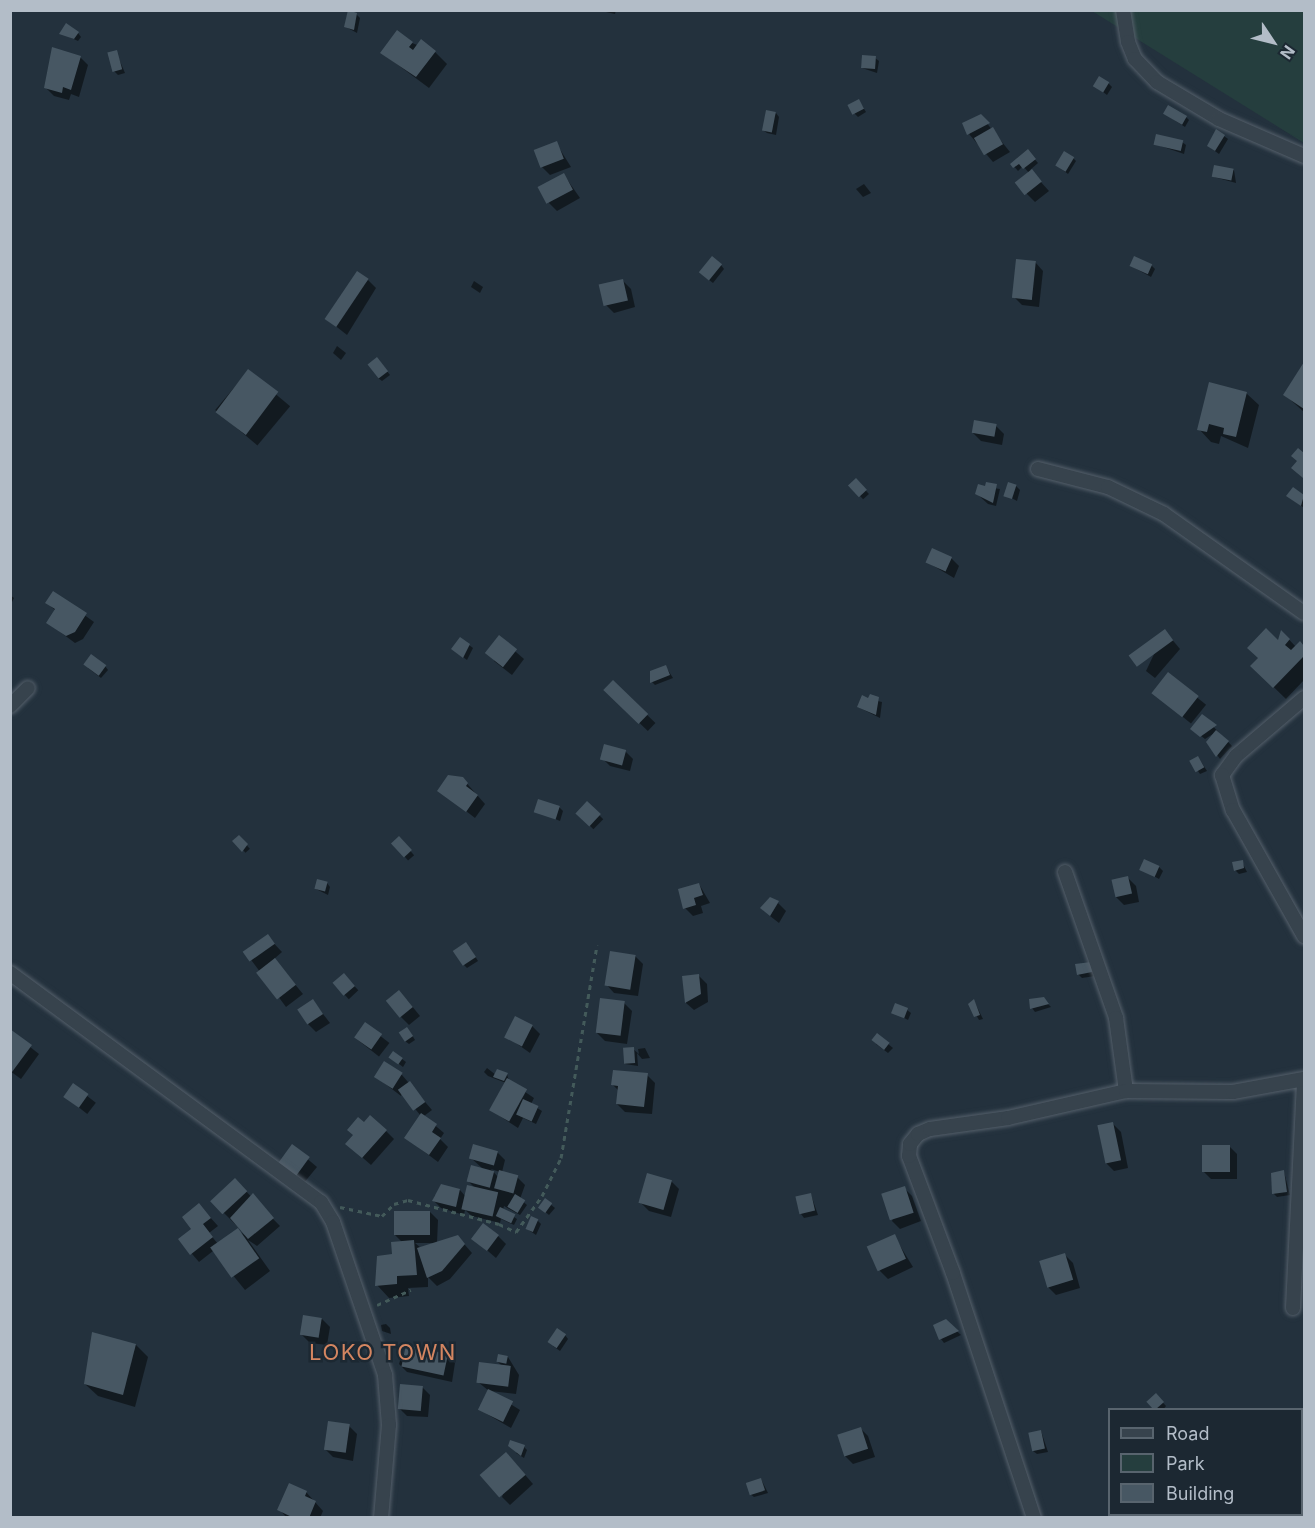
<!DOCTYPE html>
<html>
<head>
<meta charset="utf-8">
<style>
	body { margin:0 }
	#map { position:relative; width:1315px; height:1528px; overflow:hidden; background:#23313d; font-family:Inter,sans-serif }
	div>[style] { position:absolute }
	.green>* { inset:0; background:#253e3e }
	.shadow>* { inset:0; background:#0007; transform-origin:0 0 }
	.building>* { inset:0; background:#475763; transform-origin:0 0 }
	.path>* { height:3px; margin-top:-1.5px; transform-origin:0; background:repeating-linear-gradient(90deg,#435a5a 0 4.5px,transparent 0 9px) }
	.roads { filter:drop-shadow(0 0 2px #55606b) drop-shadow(0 0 2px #55606b) }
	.minor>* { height:14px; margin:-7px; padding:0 7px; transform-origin:7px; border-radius:7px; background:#37434d }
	span { translate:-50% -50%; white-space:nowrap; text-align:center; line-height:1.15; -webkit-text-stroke:5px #1c2832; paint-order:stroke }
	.neighbourhood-label { font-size:22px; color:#d58661; letter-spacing:1.5px }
	.frame { position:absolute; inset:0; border:12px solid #b3bdc8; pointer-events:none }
	.legend { position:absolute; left:1108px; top:1408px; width:195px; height:108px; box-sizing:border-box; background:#1c2832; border:2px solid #58646e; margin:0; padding:8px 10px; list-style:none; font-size:18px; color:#b3bdc8 }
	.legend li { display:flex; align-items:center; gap:12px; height:30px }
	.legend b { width:30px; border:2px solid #58646e }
	.north { position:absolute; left:1243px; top:12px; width:60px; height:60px; -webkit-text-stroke:4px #1c2832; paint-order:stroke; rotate:125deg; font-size:16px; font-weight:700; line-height:24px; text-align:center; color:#b3bdc8 }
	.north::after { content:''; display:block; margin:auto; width:21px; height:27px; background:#b3bdc8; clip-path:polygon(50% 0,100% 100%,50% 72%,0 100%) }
</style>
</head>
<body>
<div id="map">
	<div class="green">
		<i style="clip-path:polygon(1092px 11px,1304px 11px,1304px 143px)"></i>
	</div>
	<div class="shadow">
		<i style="clip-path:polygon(597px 10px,616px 10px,615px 14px)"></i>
		<i style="clip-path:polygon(356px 14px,360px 18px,357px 33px,346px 27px)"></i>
		<i style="clip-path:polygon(61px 33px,78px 33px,81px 37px,78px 41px)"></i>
		<i style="clip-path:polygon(412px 43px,435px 52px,447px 64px,429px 88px,382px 53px)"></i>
		<i style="clip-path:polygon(116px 52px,125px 73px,118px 75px,114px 71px)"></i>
		<i style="clip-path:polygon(80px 57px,88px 65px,79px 97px,71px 94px,69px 100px,54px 96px,46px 88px)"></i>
		<i style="clip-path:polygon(875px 58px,879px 61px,877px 73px,862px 68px)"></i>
		<i style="clip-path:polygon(1108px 83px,1112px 87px,1107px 95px,1095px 86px)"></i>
		<i style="clip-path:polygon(859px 101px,866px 112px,858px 117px,854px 113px)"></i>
		<i style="clip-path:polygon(776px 113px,779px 117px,776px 135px,767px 133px,763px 130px)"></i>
		<i style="clip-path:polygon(1165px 114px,1186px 117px,1189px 120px,1185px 127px)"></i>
		<i style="clip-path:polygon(981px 116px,1010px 152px,993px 162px,969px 134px)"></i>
		<i style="clip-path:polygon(1224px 136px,1228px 139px,1219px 154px,1208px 146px)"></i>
		<i style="clip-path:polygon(1182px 142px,1186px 145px,1184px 154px,1155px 144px)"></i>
		<i style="clip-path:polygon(556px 143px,571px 167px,550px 175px,542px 167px)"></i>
		<i style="clip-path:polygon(1031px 155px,1038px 163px,1030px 170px,1049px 191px,1035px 202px,1027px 194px,1029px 173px,1023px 166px,1018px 171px,1012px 164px)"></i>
		<i style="clip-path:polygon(1073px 158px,1076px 161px,1068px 174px,1060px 168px)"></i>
		<i style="clip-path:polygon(1234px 170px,1236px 183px,1214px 177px)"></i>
		<i style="clip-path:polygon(564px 175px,580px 198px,557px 211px,549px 203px)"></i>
		<i style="clip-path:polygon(864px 184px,871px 193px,863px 197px,856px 189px)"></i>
		<i style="clip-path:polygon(1035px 262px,1043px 271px,1039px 307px,1022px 305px,1014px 297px)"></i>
		<i style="clip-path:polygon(721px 265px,724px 269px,713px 283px,704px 276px)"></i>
		<i style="clip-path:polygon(1151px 265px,1155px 269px,1151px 277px,1131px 266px)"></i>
		<i style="clip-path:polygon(368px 280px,376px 288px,347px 335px,328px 320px)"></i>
		<i style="clip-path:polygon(474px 281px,483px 287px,480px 293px,471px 287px)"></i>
		<i style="clip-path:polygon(623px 281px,631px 289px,635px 307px,614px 313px,606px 305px)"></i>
		<i style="clip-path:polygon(337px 346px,346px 353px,341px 360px,333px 353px)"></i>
		<i style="clip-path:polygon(380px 362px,390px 375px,382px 381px,378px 378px)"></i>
		<i style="clip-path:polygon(1304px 364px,1304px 412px,1285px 395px)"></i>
		<i style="left:248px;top:371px;width:55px;height:51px;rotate:40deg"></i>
		<i style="clip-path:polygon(1246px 393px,1259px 405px,1248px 448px,1221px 436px,1219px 444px,1211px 442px,1199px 429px)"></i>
		<i style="clip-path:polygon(996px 426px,1004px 434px,1002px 445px,981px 441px,973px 433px)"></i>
		<i style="clip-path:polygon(1298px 450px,1304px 455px,1304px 478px,1301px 476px)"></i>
		<i style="left:856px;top:480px;width:19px;height:8px;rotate:47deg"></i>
		<i style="clip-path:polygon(979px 486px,1000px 489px,996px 506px,988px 504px,977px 494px)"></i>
		<i style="clip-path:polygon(1016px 486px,1020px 490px,1017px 501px,1006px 495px)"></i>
		<i style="clip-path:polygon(1293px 489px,1304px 497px,1304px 508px,1292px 499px)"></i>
		<i style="clip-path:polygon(951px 558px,959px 566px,954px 578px,927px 562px)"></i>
		<i style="clip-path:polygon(54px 593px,94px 622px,83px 639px,75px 643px,48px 623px,56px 611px,47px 603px)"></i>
		<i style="clip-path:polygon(10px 595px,14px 598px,10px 606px)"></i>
		<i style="clip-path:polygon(1165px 631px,1180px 649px,1155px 678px,1146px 671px)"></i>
		<i style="clip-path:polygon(1282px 632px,1296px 647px,1300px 643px,1304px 648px,1304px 680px,1286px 699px,1252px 666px,1278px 642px)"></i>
		<i style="clip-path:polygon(499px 637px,524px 659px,512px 675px,494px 661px)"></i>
		<i style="clip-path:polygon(469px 645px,473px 648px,467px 660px,456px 652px)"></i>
		<i style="clip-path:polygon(105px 666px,108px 670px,101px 678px,88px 668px)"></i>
		<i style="clip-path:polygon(666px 667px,673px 678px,655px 685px,652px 682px)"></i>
		<i style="left:1168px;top:674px;width:49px;height:24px;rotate:39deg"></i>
		<i style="left:613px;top:682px;width:59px;height:11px;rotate:44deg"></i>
		<i style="clip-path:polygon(869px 699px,882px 702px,880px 718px,858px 707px)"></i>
		<i style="clip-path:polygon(1203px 716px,1232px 746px,1220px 759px,1208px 742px,1216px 732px,1205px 739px,1196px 732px)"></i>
		<i style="clip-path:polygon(625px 751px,633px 759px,630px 771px,610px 766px,602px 758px)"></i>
		<i style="clip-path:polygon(1198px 757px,1207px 771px,1200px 774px,1191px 761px)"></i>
		<i style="clip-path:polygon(462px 778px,485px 804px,475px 818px,439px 790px)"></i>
		<i style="left:587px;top:803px;width:23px;height:14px;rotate:45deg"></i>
		<i style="clip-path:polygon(559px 807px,563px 811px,560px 821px,536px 811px)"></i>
		<i style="left:239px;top:837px;width:16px;height:6px;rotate:47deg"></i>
		<i style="left:399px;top:838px;width:23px;height:8px;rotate:49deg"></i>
		<i style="clip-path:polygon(1242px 862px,1247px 872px,1239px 874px,1235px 870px)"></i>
		<i style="clip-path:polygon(1159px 867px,1163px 871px,1159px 879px,1141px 869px)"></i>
		<i style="clip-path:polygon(1128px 878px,1136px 886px,1139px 902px,1124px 905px,1116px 897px)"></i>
		<i style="clip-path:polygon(327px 883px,330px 887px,328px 895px,316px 889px)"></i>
		<i style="clip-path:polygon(699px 884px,710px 903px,701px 906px,703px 913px,693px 916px,685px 908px)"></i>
		<i style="clip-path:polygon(778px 903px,786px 911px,779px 923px,770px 916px)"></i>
		<i style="clip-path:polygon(267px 936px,282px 952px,274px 959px,303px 994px,286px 1007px,246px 953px)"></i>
		<i style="clip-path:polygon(470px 948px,478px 961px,467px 968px,464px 965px)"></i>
		<i style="clip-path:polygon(635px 956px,643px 964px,638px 996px,614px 993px,606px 984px)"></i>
		<i style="clip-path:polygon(1091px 964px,1095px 976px,1082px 978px,1078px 974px)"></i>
		<i style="left:344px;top:975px;width:21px;height:13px;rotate:47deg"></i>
		<i style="clip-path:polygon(699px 976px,707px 984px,708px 1002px,694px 1010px,686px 1003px,683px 977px)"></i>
		<i style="clip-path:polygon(1043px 999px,1051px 1007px,1035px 1012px,1032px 1008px)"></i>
		<i style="clip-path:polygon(407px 1000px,420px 1016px,409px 1025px,401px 1017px)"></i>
		<i style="clip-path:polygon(313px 1001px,330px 1023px,316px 1032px,308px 1024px)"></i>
		<i style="clip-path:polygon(974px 1001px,983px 1019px,979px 1020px,970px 1004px)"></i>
		<i style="clip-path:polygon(624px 1003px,632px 1011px,627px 1044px,605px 1041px,597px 1033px)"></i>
		<i style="clip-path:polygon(907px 1010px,911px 1013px,908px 1020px,893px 1012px)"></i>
		<i style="left:365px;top:1024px;width:31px;height:17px;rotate:38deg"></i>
		<i style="clip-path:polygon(532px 1026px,540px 1034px,530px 1053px,506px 1036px)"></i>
		<i style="clip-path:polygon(10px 1031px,39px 1054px,21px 1079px,10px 1071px)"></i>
		<i style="clip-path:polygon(410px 1032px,415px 1040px,409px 1044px,405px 1041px)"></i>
		<i style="clip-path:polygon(877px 1035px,893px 1048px,888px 1053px,876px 1044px)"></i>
		<i style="clip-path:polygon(645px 1048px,650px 1058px,642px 1059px,637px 1053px,638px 1066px,625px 1064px,633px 1049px,639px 1054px,638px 1049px)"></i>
		<i style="clip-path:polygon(391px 1058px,402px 1059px,406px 1062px,403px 1067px)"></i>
		<i style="clip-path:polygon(487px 1068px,496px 1075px,507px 1074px,509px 1081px,534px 1098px,531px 1104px,542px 1111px,536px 1124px,523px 1118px,518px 1128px,492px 1111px,506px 1083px,488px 1076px,484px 1072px)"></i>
		<i style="clip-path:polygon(402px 1075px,432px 1110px,424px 1116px,444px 1133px,440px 1139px,448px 1147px,438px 1162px,406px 1138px,421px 1116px,402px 1093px,401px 1096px,375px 1076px)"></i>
		<i style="clip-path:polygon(647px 1075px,655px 1083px,652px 1114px,625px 1112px,617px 1104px,619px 1091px,613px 1085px)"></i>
		<i style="left:73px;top:1085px;width:29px;height:14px;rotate:38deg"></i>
		<i style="clip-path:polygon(1113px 1124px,1121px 1132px,1128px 1168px,1114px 1171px,1106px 1163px)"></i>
		<i style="clip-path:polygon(386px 1131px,394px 1139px,371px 1165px,355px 1151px)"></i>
		<i style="clip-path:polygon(292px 1146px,317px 1167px,303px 1184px,287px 1171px)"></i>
		<i style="clip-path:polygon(1229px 1146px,1237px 1154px,1237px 1179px,1211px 1179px,1203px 1171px)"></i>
		<i style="clip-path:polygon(evenodd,497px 1152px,505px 1160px,502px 1172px,517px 1177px,525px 1185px,520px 1199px,527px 1205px,520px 1215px,504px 1206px,503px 1210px,517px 1219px,514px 1225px,501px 1219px,500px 1223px,472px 1216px,465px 1210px,464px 1215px,441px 1208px,433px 1200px,435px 1195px,460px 1190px,466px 1197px,476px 1189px,468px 1181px,483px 1169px,471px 1158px,497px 1152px,491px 1169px,500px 1172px,498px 1177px,491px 1169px)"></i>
		<i style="clip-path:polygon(1284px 1172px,1290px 1195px,1277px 1197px,1274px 1194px)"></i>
		<i style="clip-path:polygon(235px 1180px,280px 1226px,257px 1246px,248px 1240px,270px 1271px,245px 1290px,213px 1251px,199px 1262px,180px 1240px,193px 1229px,199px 1205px,218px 1226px,209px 1233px,218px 1244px,237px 1230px,248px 1237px,213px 1202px)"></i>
		<i style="clip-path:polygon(671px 1181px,679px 1189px,671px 1217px,649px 1211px,641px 1203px)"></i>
		<i style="clip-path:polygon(904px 1188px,912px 1196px,921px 1221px,900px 1229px,892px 1221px)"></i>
		<i style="clip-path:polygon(811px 1195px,818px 1215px,804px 1218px,801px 1214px)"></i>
		<i style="clip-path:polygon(545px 1200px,555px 1208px,549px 1215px,544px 1211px)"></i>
		<i style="clip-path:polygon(evenodd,430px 1212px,438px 1220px,437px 1243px,458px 1237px,472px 1253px,450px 1279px,437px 1286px,428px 1277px,428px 1287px,408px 1288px,409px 1296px,389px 1298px,377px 1285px,402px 1242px,395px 1235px,430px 1212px,415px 1243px,435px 1243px,421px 1248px,415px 1243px)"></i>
		<i style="clip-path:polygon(537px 1220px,541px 1224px,536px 1235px,527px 1229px)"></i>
		<i style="clip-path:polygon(498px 1236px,506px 1244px,496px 1258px,474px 1239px)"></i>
		<i style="clip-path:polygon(894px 1236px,913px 1267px,888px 1279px,880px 1271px)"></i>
		<i style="clip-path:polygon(1065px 1255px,1073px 1263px,1080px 1288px,1056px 1295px,1048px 1287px)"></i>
		<i style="clip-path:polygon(322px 1319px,330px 1327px,327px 1345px,310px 1343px,302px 1335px)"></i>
		<i style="clip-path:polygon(946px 1321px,961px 1335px,944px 1343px,941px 1339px)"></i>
		<i style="clip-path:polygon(386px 1324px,390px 1328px,391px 1334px,382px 1331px,381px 1325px)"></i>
		<i style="clip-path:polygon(93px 1334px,136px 1345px,148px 1357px,135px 1407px,98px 1396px,85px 1384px)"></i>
		<i style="clip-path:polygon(565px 1335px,568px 1339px,560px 1351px,553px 1346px)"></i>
		<i style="clip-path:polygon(402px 1354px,447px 1355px,455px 1363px,452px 1382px,407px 1372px,399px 1364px)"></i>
		<i style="clip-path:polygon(508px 1357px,519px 1375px,516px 1394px,490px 1391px,520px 1410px,511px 1428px,480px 1410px,489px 1391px,478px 1382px,502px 1366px,497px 1361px)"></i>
		<i style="clip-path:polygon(422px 1387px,430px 1395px,428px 1417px,407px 1416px,399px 1408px)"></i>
		<i style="clip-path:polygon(1156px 1395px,1166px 1406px,1163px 1410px,1155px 1410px,1148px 1402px)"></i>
		<i style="clip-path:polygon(349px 1426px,357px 1434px,353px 1461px,333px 1457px,325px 1449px)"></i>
		<i style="clip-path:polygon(860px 1428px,868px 1436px,875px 1457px,853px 1464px,845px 1456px)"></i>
		<i style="clip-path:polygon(1041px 1431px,1048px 1452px,1037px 1454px,1033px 1451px)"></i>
		<i style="clip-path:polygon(524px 1447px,527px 1450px,524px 1458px,516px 1453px)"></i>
		<i style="clip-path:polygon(514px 1462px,533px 1484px,510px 1505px,502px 1497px)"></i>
		<i style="clip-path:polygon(761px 1479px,768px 1493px,754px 1497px,750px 1494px)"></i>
		<i style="clip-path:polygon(306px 1492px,323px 1511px,320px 1518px,287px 1518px,279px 1509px)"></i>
	</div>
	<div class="building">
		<i style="clip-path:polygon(348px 10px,357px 13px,354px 30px,344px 27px)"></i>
		<i style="clip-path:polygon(66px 23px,79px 32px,74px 39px,59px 34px)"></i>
		<i style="clip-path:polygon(397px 30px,413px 42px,409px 47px,413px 50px,421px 39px,436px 51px,416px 77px,380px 53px)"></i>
		<i style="clip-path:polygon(52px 47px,81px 56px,71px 90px,63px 87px,62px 93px,44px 88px)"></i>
		<i style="left:117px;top:50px;width:20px;height:10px;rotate:75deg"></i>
		<i style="left:862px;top:55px;width:14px;height:13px;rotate:4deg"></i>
		<i style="left:1099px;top:76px;width:12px;height:12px;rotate:31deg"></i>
		<i style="left:859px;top:99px;width:11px;height:13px;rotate:63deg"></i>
		<i style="left:1168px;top:105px;width:22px;height:10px;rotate:30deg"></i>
		<i style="left:766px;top:110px;width:10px;height:21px;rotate:11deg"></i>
		<i style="clip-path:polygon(981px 114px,990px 123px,967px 135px,962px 123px)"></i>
		<i style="left:993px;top:127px;width:20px;height:22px;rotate:60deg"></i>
		<i style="clip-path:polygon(1216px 129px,1225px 135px,1215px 151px,1207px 146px)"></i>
		<i style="left:1156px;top:134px;width:28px;height:11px;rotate:13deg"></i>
		<i style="left:557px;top:141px;width:19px;height:25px;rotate:69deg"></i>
		<i style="clip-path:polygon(1028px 149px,1036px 159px,1023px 169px,1019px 164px,1013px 168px,1010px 164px)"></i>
		<i style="left:1064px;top:151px;width:12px;height:17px;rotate:31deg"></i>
		<i style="left:1214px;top:165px;width:20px;height:12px;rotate:11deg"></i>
		<i style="left:1032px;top:169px;width:16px;height:22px;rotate:52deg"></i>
		<i style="left:564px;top:173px;width:19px;height:30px;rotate:62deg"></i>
		<i style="left:712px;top:256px;width:13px;height:21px;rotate:39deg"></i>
		<i style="left:1134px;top:256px;width:20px;height:11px;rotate:24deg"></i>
		<i style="left:1016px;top:259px;width:20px;height:39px;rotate:6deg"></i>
		<i style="left:357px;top:271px;width:14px;height:58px;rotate:34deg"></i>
		<i style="left:623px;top:279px;width:22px;height:25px;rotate:77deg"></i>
		<i style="left:377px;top:357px;width:18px;height:12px;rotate:52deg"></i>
		<i style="clip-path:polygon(1304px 362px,1304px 409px,1283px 395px)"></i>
		<i style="left:248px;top:369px;width:38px;height:54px;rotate:37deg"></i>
		<i style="clip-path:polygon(1209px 382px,1247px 392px,1236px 437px,1223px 434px,1224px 428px,1209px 424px,1207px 432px,1197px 430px)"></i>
		<i style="left:974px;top:420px;width:23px;height:13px;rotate:10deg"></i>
		<i style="clip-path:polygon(1298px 448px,1304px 453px,1303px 478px,1291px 468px,1297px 461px,1291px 456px)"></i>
		<i style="left:856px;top:478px;width:16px;height:11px;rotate:47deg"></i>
		<i style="clip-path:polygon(986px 482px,997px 484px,993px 503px,975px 494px,978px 484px,985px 486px)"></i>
		<i style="left:1008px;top:482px;width:9px;height:15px;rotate:18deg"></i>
		<i style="clip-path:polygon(1293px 487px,1304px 495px,1301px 506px,1286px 496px)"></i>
		<i style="left:932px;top:548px;width:22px;height:16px;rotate:24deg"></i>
		<i style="clip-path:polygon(53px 591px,87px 613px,75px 632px,66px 636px,46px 623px,55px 609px,45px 603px)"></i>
		<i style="clip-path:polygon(1266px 628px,1278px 640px,1281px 630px,1290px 639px,1285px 645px,1291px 650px,1300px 641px,1304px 646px,1304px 656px,1273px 688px,1250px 666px,1258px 658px,1247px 648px)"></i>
		<i style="left:1165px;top:629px;width:14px;height:45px;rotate:54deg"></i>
		<i style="left:499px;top:635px;width:23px;height:23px;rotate:38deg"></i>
		<i style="clip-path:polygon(460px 637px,470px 644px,463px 658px,451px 649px)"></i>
		<i style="left:91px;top:654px;width:19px;height:13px;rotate:36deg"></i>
		<i style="clip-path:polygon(666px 665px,670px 675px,650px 683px,650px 671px)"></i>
		<i style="left:1168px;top:672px;width:39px;height:27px;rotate:38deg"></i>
		<i style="left:613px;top:680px;width:49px;height:14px;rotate:44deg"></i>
		<i style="clip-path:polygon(870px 694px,879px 697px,876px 715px,857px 707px,862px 695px,868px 698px)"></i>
		<i style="clip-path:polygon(1202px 714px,1217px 725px,1200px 737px,1190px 729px)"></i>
		<i style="clip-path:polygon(1216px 730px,1229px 741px,1216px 757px,1206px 742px)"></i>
		<i style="left:604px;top:744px;width:23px;height:16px;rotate:15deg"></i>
		<i style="left:1198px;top:756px;width:13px;height:10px;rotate:61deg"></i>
		<i style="clip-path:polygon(448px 775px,463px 777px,468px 783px,466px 786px,478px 795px,466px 812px,437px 791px)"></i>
		<i style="left:538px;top:799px;width:23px;height:14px;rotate:18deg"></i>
		<i style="left:587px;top:801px;width:19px;height:17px;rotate:43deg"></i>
		<i style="clip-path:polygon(239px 835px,248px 844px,242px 852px,232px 841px)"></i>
		<i style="left:399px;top:836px;width:19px;height:11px;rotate:47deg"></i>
		<i style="left:1144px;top:859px;width:17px;height:12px;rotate:24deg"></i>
		<i style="clip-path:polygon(1243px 860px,1244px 868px,1234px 871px,1232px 862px)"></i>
		<i style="left:1128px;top:876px;width:18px;height:17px;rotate:77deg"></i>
		<i style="left:317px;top:879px;width:11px;height:10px;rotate:15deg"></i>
		<i style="clip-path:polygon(699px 883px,703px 895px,694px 898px,696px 905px,683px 909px,678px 889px)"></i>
		<i style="clip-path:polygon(770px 897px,779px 901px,770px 916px,760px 908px)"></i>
		<i style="left:268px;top:934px;width:12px;height:31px;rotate:55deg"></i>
		<i style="left:466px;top:942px;width:18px;height:16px;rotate:56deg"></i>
		<i style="left:610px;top:951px;width:26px;height:35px;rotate:9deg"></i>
		<i style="left:275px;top:958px;width:34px;height:24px;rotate:52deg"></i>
		<i style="clip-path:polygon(1091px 962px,1092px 972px,1077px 975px,1075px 964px)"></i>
		<i style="left:344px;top:973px;width:17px;height:15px;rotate:50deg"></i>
		<i style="clip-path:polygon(699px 974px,701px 994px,685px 1003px,682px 976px)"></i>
		<i style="left:399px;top:990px;width:22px;height:17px;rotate:51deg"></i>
		<i style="clip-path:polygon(1044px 997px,1049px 1004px,1030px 1009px,1029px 999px)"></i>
		<i style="left:600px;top:998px;width:25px;height:35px;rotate:7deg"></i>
		<i style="left:313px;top:999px;width:18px;height:19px;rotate:56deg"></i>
		<i style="clip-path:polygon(974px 999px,980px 1015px,974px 1017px,968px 1004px)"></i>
		<i style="left:895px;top:1003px;width:14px;height:11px;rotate:21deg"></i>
		<i style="left:515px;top:1016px;width:20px;height:24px;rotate:27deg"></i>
		<i style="left:365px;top:1022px;width:21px;height:19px;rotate:35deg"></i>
		<i style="left:407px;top:1027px;width:11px;height:10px;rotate:56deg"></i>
		<i style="clip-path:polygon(10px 1029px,32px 1045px,12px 1072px,10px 1070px)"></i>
		<i style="left:877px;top:1033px;width:16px;height:9px;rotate:38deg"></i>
		<i style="left:634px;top:1047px;width:16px;height:11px;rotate:86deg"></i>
		<i style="left:393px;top:1051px;width:12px;height:8px;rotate:35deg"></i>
		<i style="left:384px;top:1061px;width:22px;height:19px;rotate:32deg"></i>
		<i style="clip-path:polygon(497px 1069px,508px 1073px,504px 1081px,493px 1077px)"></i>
		<i style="clip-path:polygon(613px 1070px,648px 1073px,644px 1107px,616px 1104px,618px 1086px,611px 1085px)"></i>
		<i style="left:507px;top:1078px;width:23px;height:37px;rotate:29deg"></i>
		<i style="left:410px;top:1081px;width:26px;height:15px;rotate:54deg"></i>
		<i style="left:73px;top:1083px;width:19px;height:17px;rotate:35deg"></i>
		<i style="left:523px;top:1099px;width:17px;height:17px;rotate:24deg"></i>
		<i style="clip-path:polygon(421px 1113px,437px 1124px,432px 1132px,441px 1138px,429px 1155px,404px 1138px)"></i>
		<i style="clip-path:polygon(370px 1115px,387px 1130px,362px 1158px,345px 1144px,353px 1135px,347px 1130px,358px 1117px,364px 1122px)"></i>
		<i style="left:1113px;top:1122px;width:39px;height:16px;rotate:78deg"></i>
		<i style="left:292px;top:1144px;width:22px;height:25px;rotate:36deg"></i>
		<i style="left:473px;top:1144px;width:26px;height:15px;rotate:16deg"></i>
		<i style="left:1202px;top:1145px;width:28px;height:27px"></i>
		<i style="left:471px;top:1165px;width:24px;height:17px;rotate:15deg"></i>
		<i style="left:499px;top:1170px;width:20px;height:19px;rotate:15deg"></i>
		<i style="clip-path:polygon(1284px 1170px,1287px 1192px,1272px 1194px,1271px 1173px)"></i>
		<i style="left:647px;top:1173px;width:26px;height:31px;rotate:16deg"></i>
		<i style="left:235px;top:1178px;width:18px;height:34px;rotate:47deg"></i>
		<i style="clip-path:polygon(441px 1184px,460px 1189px,456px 1207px,432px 1201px)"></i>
		<i style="left:467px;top:1185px;width:32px;height:25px;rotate:13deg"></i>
		<i style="left:905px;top:1186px;width:28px;height:25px;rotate:72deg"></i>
		<i style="clip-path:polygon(253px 1193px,274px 1218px,248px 1239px,230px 1218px)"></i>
		<i style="left:811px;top:1193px;width:18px;height:16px;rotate:77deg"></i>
		<i style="left:515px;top:1194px;width:12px;height:15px;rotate:31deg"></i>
		<i style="left:545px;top:1198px;width:9px;height:12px;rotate:36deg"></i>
		<i style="clip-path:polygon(199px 1203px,211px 1218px,203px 1224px,213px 1237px,190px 1255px,178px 1239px,191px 1229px,182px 1217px)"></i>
		<i style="left:500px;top:1207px;width:17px;height:10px;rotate:25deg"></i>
		<i style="left:394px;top:1211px;width:36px;height:24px"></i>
		<i style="left:531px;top:1216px;width:8px;height:14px;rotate:23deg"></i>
		<i style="left:483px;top:1223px;width:20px;height:20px;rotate:37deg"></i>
		<i style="left:238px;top:1228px;width:37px;height:34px;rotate:55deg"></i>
		<i style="left:895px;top:1234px;width:27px;height:31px;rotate:66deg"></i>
		<i style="clip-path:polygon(458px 1235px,465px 1244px,442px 1271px,427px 1278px,417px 1248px)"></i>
		<i style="clip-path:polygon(414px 1240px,417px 1275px,397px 1276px,397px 1284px,375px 1286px,377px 1256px,392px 1254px,391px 1242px)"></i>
		<i style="left:1065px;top:1253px;width:28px;height:27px;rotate:73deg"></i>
		<i style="left:303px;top:1315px;width:19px;height:20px;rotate:9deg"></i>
		<i style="clip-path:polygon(946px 1319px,959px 1331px,939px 1340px,933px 1325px)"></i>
		<i style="left:557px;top:1328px;width:11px;height:17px;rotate:34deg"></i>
		<i style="clip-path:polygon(92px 1332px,136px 1344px,123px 1395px,84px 1384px)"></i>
		<i style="left:406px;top:1345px;width:43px;height:22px;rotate:12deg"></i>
		<i style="left:498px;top:1354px;width:10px;height:8px;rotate:11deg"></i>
		<i style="left:479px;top:1362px;width:32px;height:21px;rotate:7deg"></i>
		<i style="left:400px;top:1384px;width:23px;height:25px;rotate:5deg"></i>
		<i style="left:488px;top:1389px;width:28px;height:23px;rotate:26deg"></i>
		<i style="left:1156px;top:1393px;width:12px;height:13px;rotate:48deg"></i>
		<i style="left:328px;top:1421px;width:22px;height:29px;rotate:8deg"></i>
		<i style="left:861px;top:1427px;width:23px;height:25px;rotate:72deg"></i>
		<i style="left:1041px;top:1430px;width:19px;height:13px;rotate:78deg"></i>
		<i style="clip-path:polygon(510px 1440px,525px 1445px,521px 1456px,508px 1446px)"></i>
		<i style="left:506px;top:1452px;width:30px;height:35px;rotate:49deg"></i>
		<i style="left:761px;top:1478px;width:13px;height:16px;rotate:72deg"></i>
		<i style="clip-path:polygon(289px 1483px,307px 1491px,305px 1496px,316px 1501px,309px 1518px,294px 1518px,277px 1510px)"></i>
	</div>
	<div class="path">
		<i style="left:340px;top:1207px;width:43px;rotate:12.1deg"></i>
		<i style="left:382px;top:1216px;width:17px;rotate:-45deg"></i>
		<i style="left:394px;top:1204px;width:15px;rotate:-16deg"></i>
		<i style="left:408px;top:1200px;width:94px;rotate:14.8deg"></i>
		<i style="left:499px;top:1224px;width:19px;rotate:25deg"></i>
		<i style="left:516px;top:1232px;width:44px;rotate:-54.2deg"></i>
		<i style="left:542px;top:1196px;width:42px;rotate:-63.4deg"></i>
		<i style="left:561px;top:1158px;width:216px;rotate:-80.4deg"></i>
		<i style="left:377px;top:1305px;width:37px;rotate:-24deg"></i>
	</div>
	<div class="roads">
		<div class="minor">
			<i style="left:1123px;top:10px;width:32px;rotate:81deg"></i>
			<i style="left:1128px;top:42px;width:18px;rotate:68deg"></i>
			<i style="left:1135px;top:59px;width:32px;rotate:46deg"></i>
			<i style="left:1157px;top:82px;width:72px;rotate:30.8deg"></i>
			<i style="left:1219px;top:119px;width:93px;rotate:23.5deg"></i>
			<i style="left:1038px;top:469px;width:72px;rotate:14.4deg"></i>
			<i style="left:1108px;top:487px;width:62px;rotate:25.7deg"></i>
			<i style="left:1164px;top:514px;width:171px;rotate:35.3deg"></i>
			<i style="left:1304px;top:698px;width:89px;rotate:139.5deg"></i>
			<i style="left:1236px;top:756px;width:24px;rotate:126deg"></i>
			<i style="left:1222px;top:775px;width:37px;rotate:73deg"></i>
			<i style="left:1233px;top:810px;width:145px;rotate:60.6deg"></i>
			<i style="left:10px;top:706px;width:25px;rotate:-45deg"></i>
			<i style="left:1065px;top:872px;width:155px;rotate:70.7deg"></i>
			<i style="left:1116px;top:1018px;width:74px;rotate:82.2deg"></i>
			<i style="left:10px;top:973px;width:386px;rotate:36.4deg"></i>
			<i style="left:321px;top:1202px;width:23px;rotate:59deg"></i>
			<i style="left:333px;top:1222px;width:162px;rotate:71.2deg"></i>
			<i style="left:385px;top:1375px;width:50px;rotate:85.4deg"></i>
			<i style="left:389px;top:1425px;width:93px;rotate:94.9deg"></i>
			<i style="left:1293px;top:1308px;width:229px;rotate:-87.2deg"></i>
			<i style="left:1302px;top:1458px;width:3px;rotate:-45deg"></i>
			<i style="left:1034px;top:1518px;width:258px;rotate:-108.3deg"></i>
			<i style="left:953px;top:1273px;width:125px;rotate:-110.6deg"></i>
			<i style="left:909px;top:1156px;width:12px;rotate:-85deg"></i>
			<i style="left:910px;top:1144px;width:13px;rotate:-51deg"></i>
			<i style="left:918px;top:1134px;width:13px;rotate:-23deg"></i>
			<i style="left:930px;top:1129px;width:79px;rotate:-8deg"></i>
			<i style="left:1008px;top:1118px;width:121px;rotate:-12.9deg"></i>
			<i style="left:1126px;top:1091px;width:107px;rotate:0.5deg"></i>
			<i style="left:1233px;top:1092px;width:72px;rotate:-10.4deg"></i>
			<i style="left:1215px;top:1518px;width:5px;rotate:-53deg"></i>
		</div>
	</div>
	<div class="neighbourhood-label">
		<span style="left:383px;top:1353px">LOKO TOWN</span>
	</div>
	<div class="frame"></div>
	<ul class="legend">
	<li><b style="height:8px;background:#37434d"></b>Road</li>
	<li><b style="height:16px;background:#253e3e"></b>Park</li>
	<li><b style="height:16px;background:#475763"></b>Building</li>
	</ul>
	<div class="north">N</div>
</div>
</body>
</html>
